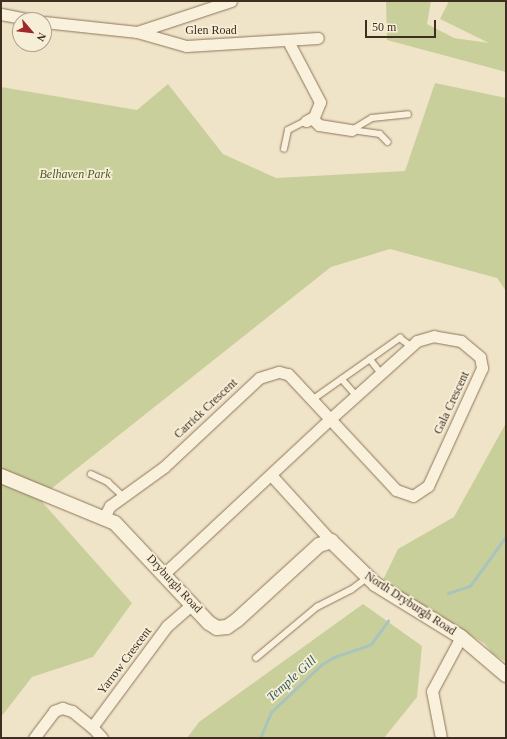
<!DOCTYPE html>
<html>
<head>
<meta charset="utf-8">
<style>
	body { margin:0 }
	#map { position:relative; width:507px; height:739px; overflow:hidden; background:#f0e4c8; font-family:"Times New Roman",serif }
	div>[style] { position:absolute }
	.green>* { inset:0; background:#c9cf9b }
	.stream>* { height:3px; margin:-1.5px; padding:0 1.5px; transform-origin:1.5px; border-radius:1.5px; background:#a9c4bc }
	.roads { filter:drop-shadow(0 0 1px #8d765c) drop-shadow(0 0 1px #8d765c) }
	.service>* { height:5.5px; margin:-2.75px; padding:0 2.75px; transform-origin:2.75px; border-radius:2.75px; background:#faf1dc }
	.minor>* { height:11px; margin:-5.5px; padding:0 5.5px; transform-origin:5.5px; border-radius:5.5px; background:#faf1dc }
	.tertiary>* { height:14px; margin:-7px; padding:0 7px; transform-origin:7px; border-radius:7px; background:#faf1dc }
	span { translate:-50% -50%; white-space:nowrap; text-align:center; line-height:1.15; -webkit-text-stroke:3.5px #f7eed8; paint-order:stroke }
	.street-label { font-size:12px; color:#3d2e20 }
	.park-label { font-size:12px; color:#4d5a26; font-style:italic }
	.water-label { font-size:13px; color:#2f5d5a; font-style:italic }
	.frame { position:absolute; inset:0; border:2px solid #3d2e20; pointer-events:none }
	.north { position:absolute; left:12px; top:12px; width:40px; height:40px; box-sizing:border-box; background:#f7eed8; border:1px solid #ada18e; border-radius:50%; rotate:118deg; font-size:11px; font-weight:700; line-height:16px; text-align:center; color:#3d2e20 }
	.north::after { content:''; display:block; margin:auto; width:14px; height:18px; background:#9e2a2b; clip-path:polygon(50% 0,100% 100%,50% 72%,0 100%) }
	.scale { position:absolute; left:365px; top:20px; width:71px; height:18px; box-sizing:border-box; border:2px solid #3d2e20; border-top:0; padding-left:5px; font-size:12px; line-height:14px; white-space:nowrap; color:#3d2e20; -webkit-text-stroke:3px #f7eed8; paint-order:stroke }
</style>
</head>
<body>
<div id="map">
	<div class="green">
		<i style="clip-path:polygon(386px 1px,431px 1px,427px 24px,454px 38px,489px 43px,440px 19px,449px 1px,506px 1px,506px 72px,387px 40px)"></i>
		<i style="clip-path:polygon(435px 83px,506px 98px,506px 291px,497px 278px,390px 249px,331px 267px,46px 493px,43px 503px,132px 603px,93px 657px,32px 677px,1px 717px,1px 87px,137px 110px,168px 84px,223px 154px,276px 178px,405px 171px)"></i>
		<i style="clip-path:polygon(506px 423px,506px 662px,493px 654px,485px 644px,383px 580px,398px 549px,454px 517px)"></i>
		<i style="clip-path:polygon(363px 604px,422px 646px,417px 697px,384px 738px,187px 738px,199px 722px)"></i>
	</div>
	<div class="stream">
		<i style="left:448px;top:593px;width:23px;rotate:-18deg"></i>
		<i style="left:470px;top:586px;width:62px;rotate:-54.2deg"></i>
		<i style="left:260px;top:738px;width:28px;rotate:-67deg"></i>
		<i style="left:271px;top:712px;width:70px;rotate:-43.3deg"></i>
		<i style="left:322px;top:664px;width:14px;rotate:-30deg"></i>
		<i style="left:334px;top:657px;width:39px;rotate:-19deg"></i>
		<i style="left:371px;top:644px;width:29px;rotate:-54deg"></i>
	</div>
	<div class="roads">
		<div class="service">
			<i style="left:352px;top:130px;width:23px;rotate:-31deg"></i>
			<i style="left:372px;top:118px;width:36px;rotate:-6deg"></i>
			<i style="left:352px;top:130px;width:28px;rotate:8deg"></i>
			<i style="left:380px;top:134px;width:11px;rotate:45deg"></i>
			<i style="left:284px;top:149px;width:19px;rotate:-78deg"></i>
			<i style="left:288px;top:130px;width:20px;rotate:-27deg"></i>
			<i style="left:370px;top:359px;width:18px;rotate:52deg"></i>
			<i style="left:342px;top:379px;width:21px;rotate:49deg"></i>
			<i style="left:312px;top:400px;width:108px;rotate:-35.2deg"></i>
			<i style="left:400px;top:338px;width:14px;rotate:36deg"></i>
			<i style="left:91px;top:474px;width:19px;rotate:25deg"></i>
			<i style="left:108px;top:482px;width:21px;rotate:43deg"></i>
			<i style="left:256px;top:658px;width:80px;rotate:-39.9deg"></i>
			<i style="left:317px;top:607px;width:38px;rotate:-27deg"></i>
			<i style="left:351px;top:590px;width:20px;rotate:-37deg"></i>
		</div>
		<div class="minor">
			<i style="left:1px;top:14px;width:32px;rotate:11deg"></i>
			<i style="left:44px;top:22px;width:94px;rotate:6.1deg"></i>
			<i style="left:137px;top:32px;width:51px;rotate:15.9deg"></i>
			<i style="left:186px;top:46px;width:132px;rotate:-3.5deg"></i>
			<i style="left:137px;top:32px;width:99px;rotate:-18.3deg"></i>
			<i style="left:288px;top:41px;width:69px;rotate:62.3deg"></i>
			<i style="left:320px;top:102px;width:16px;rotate:112deg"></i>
			<i style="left:314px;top:117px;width:9px;rotate:153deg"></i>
			<i style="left:312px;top:118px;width:10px;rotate:45deg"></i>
			<i style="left:319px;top:125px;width:33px;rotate:9deg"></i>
			<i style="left:271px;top:475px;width:89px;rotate:47.7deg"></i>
			<i style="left:103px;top:519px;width:15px;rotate:-62deg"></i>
			<i style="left:110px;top:506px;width:67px;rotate:-35.8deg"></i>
			<i style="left:164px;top:467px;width:130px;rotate:-43.1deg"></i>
			<i style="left:259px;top:378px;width:21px;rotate:-17deg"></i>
			<i style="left:279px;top:372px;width:9px;rotate:13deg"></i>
			<i style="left:288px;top:374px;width:62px;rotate:47deg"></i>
			<i style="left:330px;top:419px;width:97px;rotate:47.1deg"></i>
			<i style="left:396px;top:490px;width:18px;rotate:19deg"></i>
			<i style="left:413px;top:496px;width:18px;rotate:-34deg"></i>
			<i style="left:428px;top:486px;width:130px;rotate:-65.4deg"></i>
			<i style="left:482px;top:368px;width:11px;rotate:-100deg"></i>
			<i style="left:480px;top:357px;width:25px;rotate:-140deg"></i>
			<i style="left:461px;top:341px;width:27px;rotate:-170deg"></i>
			<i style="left:434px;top:336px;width:18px;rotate:164deg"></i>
			<i style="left:417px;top:341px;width:117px;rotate:138.1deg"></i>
			<i style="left:330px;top:419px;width:227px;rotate:137deg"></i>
			<i style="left:34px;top:738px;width:34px;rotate:-53deg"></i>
			<i style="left:54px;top:711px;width:9px;rotate:-21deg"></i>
			<i style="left:62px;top:708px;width:10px;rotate:17deg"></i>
			<i style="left:72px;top:711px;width:26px;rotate:39deg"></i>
			<i style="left:102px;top:738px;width:15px;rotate:-132deg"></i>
			<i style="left:92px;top:727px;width:126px;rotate:-53.4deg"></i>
			<i style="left:167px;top:626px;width:33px;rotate:-41deg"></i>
			<i style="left:441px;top:738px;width:48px;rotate:-100.8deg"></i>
			<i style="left:432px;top:691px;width:61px;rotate:-61.8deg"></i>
		</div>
		<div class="tertiary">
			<i style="left:1px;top:476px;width:123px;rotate:22.4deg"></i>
			<i style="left:115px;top:523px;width:137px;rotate:46.8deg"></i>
			<i style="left:209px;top:623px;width:9px;rotate:32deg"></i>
			<i style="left:217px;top:628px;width:10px;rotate:-6deg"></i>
			<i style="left:227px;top:627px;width:12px;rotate:-35deg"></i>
			<i style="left:237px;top:620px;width:111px;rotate:-42.4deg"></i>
			<i style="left:319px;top:545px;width:13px;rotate:-18deg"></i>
			<i style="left:331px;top:541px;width:62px;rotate:44.3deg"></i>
			<i style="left:375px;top:584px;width:101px;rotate:31.6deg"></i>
			<i style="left:461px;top:637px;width:59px;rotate:40.2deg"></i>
		</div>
	</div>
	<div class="street-label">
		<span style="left:211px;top:31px">Glen Road</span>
		<span style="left:452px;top:403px;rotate:-65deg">Gala Crescent</span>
		<span style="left:206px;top:409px;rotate:-43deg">Carrick Crescent</span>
		<span style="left:174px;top:584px;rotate:47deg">Dryburgh Road</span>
		<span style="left:410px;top:604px;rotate:33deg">North Dryburgh Road</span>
		<span style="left:125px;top:661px;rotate:-53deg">Yarrow Crescent</span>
	</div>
	<div class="park-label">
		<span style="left:75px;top:175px">Belhaven Park</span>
	</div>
	<div class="water-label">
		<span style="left:292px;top:679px;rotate:-42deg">Temple Gill</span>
	</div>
	<div class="frame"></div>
	<div class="north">N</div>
	<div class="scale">50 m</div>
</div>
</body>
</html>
